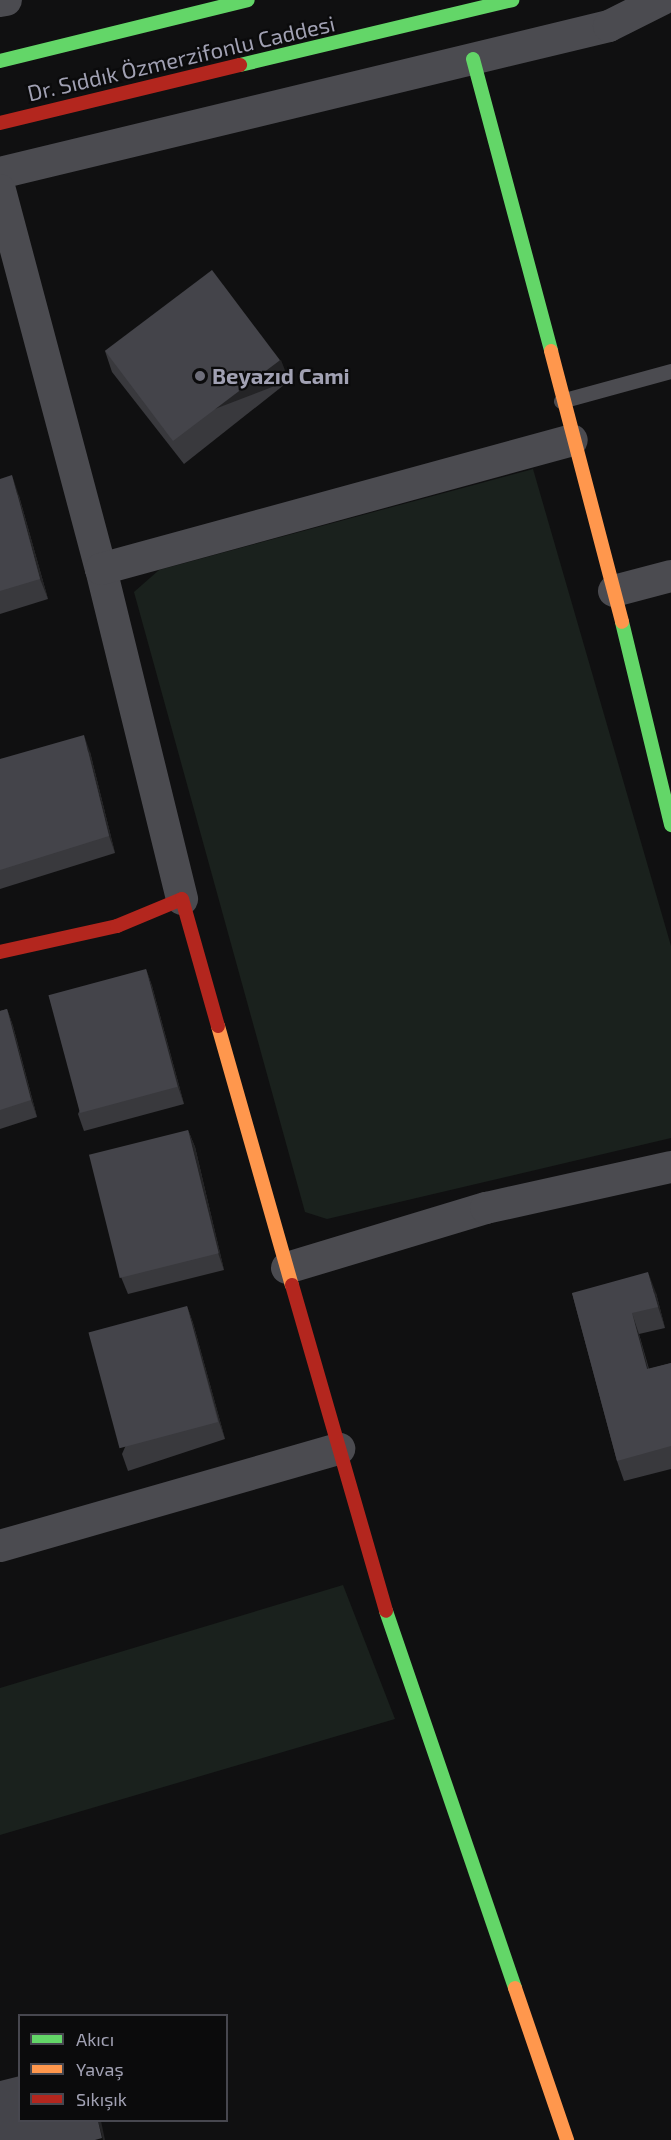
<!DOCTYPE html>
<html>
<head>
<meta charset="utf-8">
<style>
	body { margin:0 }
	#map { position:relative; width:671px; height:2140px; overflow:hidden; background:#101011; font-family:"Exo 2",sans-serif }
	div>[style] { position:absolute }
	.green>* { inset:0; background:#1a211d }
	.lane>* { height:15px; margin:-7.5px; padding:0 7.5px; transform-origin:7.5px; border-radius:7.5px; background:#4b4b50 }
	.street>* { height:32px; margin:-16px; padding:0 16px; transform-origin:16px; border-radius:16px; background:#4b4b50 }
	.fast>* { height:14px; margin:-7px; padding:0 7px; transform-origin:7px; border-radius:7px; background:#63d668 }
	.slow>* { height:14px; margin:-7px; padding:0 7px; transform-origin:7px; border-radius:7px; background:#ff974d }
	.jam>* { height:14px; margin:-7px; padding:0 7px; transform-origin:7px; border-radius:7px; background:#b3261e }
	.wall>* { inset:0; background:#39393d }
	.shaded-wall>* { inset:0; background:#242426; transform-origin:0 0 }
	.building>* { inset:0; background:#44444a; transform-origin:0 0 }
	.dots>* { width:16px; height:16px; translate:-50% -50%; box-sizing:border-box; border:3px solid #0b0b0c; border-radius:50% }
	span { translate:-50% -50%; white-space:nowrap; text-align:center; line-height:1.15; -webkit-text-stroke:4.5px #0b0b0c; paint-order:stroke }
	.street-label { font-size:22px; color:#a1a1b3 }
	.poi-label { font-size:22px; color:#a1a1b3; font-weight:700 }
	.left { translate:0 -50%; text-align:left }
	.legend { position:absolute; left:18px; top:2014px; width:210px; height:108px; box-sizing:border-box; background:#0b0b0c; border:2px solid #47474f; margin:0; padding:8px 10px; list-style:none; font-size:18px; color:#a1a1b3 }
	.legend li { display:flex; align-items:center; gap:12px; height:30px }
	.legend b { width:30px; border:2px solid #47474f }
</style>
</head>
<body>
<div id="map">
	<div class="green">
		<i style="clip-path:polygon(533px 469px,671px 946px,671px 1138px,327px 1219px,305px 1212px,134px 592px,159px 570px)"></i>
		<i style="clip-path:polygon(343px 1585px,395px 1719px,0 1835px,0 1688px)"></i>
	</div>
	<div class="lane">
		<i style="left:561px;top:401px;width:114px;rotate:-15.3deg"></i>
	</div>
	<div class="street">
		<i style="left:0;top:1px;width:6px;rotate:-9deg"></i>
		<i style="left:0;top:173px;width:626px;rotate:-13.57deg"></i>
		<i style="left:609px;top:26px;width:58px;rotate:-26.6deg"></i>
		<i style="left:0;top:190px;width:392px;rotate:75.1deg"></i>
		<i style="left:101px;top:569px;width:340px;rotate:76.2deg"></i>
		<i style="left:101px;top:569px;width:488px;rotate:-15.3deg"></i>
		<i style="left:614px;top:591px;width:59px;rotate:-14.7deg"></i>
		<i style="left:287px;top:1268px;width:208px;rotate:-16.8deg"></i>
		<i style="left:486px;top:1208px;width:189px;rotate:-12.5deg"></i>
		<i style="left:0;top:1546px;width:353px;rotate:-16deg"></i>
	</div>
	<div class="fast">
		<i style="left:473px;top:59px;width:302px;rotate:75deg"></i>
		<i style="left:0;top:61px;width:255px;rotate:-13.8deg"></i>
		<i style="left:240px;top:65px;width:280px;rotate:-13.4deg"></i>
		<i style="left:622px;top:622px;width:209px;rotate:76.4deg"></i>
		<i style="left:386px;top:1611px;width:398px;rotate:71.1deg"></i>
	</div>
	<div class="slow">
		<i style="left:551px;top:351px;width:280px;rotate:75.3deg"></i>
		<i style="left:218px;top:1026px;width:269px;rotate:74.1deg"></i>
		<i style="left:515px;top:1988px;width:161px;rotate:71.1deg"></i>
	</div>
	<div class="jam">
		<i style="left:0;top:123px;width:247px;rotate:-13.6deg"></i>
		<i style="left:0;top:952px;width:120px;rotate:-12.5deg"></i>
		<i style="left:117px;top:926px;width:70px;rotate:-22.6deg"></i>
		<i style="left:182px;top:899px;width:132px;rotate:74.2deg"></i>
		<i style="left:292px;top:1285px;width:339px;rotate:73.9deg"></i>
	</div>
	<div class="wall">
		<i style="clip-path:polygon(105px 351px,289px 381px,184px 464px,112px 372px)"></i>
		<i style="clip-path:polygon(0 479px,19px 496px,48px 599px,0 614px)"></i>
		<i style="clip-path:polygon(90px 752px,115px 853px,0 889px,0 759px)"></i>
		<i style="clip-path:polygon(146px 969px,152px 986px,184px 1104px,84px 1131px,78px 1114px)"></i>
		<i style="clip-path:polygon(7px 1009px,13px 1026px,37px 1117px,0 1129px,0 1011px)"></i>
		<i style="clip-path:polygon(188px 1130px,195px 1147px,224px 1270px,128px 1294px,121px 1277px)"></i>
		<i style="clip-path:polygon(572px 1293px,656px 1293px,665px 1328px,639px 1334px,649px 1369px,671px 1363px,671px 1469px,624px 1481px,617px 1461px)"></i>
		<i style="clip-path:polygon(187px 1306px,193px 1323px,225px 1439px,128px 1471px,122px 1454px)"></i>
	</div>
	<div class="shaded-wall">
		<i style="left:281px;top:360px;width:22px;height:134px;rotate:69deg"></i>
		<i style="clip-path:polygon(12px 475px,19px 496px,48px 599px,40px 579px)"></i>
		<i style="clip-path:polygon(84px 735px,90px 752px,115px 853px,109px 836px)"></i>
		<i style="clip-path:polygon(146px 969px,152px 986px,184px 1104px,178px 1087px)"></i>
		<i style="clip-path:polygon(7px 1009px,13px 1026px,37px 1117px,31px 1100px)"></i>
		<i style="clip-path:polygon(188px 1130px,195px 1147px,224px 1270px,218px 1253px)"></i>
		<i style="clip-path:polygon(648px 1272px,656px 1293px,665px 1328px,658px 1307px)"></i>
		<i style="clip-path:polygon(187px 1306px,193px 1323px,225px 1439px,219px 1422px)"></i>
		<i style="clip-path:polygon(632px 1313px,639px 1334px,654px 1390px,647px 1369px)"></i>
		<i style="clip-path:polygon(98px 2121px,101px 2121px,105px 2140px,103px 2140px)"></i>
	</div>
	<div class="building">
		<i style="left:212px;top:270px;width:113px;height:134px;rotate:53deg"></i>
		<i style="clip-path:polygon(12px 475px,40px 579px,0 591px,0 479px)"></i>
		<i style="clip-path:polygon(84px 735px,109px 836px,0 870px,0 759px)"></i>
		<i style="left:146px;top:969px;width:122px;height:101px;rotate:75deg"></i>
		<i style="clip-path:polygon(7px 1009px,31px 1100px,0 1110px,0 1011px)"></i>
		<i style="left:188px;top:1130px;width:127px;height:102px;rotate:76deg"></i>
		<i style="clip-path:polygon(648px 1272px,658px 1307px,632px 1313px,647px 1369px,671px 1363px,671px 1446px,617px 1461px,572px 1293px)"></i>
		<i style="left:187px;top:1306px;width:120px;height:102px;rotate:75deg"></i>
		<i style="clip-path:polygon(20px 2076px,20px 2121px,98px 2121px,102px 2138px,95px 2140px,0 2140px,0 2081px)"></i>
	</div>
	<div class="dots">
		<i style="left:200px;top:376px;background:#6e6e7a"></i>
	</div>
	<div class="street-label">
		<span style="left:181px;top:58px;rotate:-13deg">Dr. Sıddık Özmerzifonlu Caddesi</span>
	</div>
	<div class="poi-label">
		<span class="left" style="left:212px;top:376px">Beyazıd Cami</span>
	</div>
	<ul class="legend">
	<li><b style="height:8px;background:#63d668"></b>Akıcı</li>
	<li><b style="height:8px;background:#ff974d"></b>Yavaş</li>
	<li><b style="height:8px;background:#b3261e"></b>Sıkışık</li>
	</ul>
</div>
</body>
</html>
